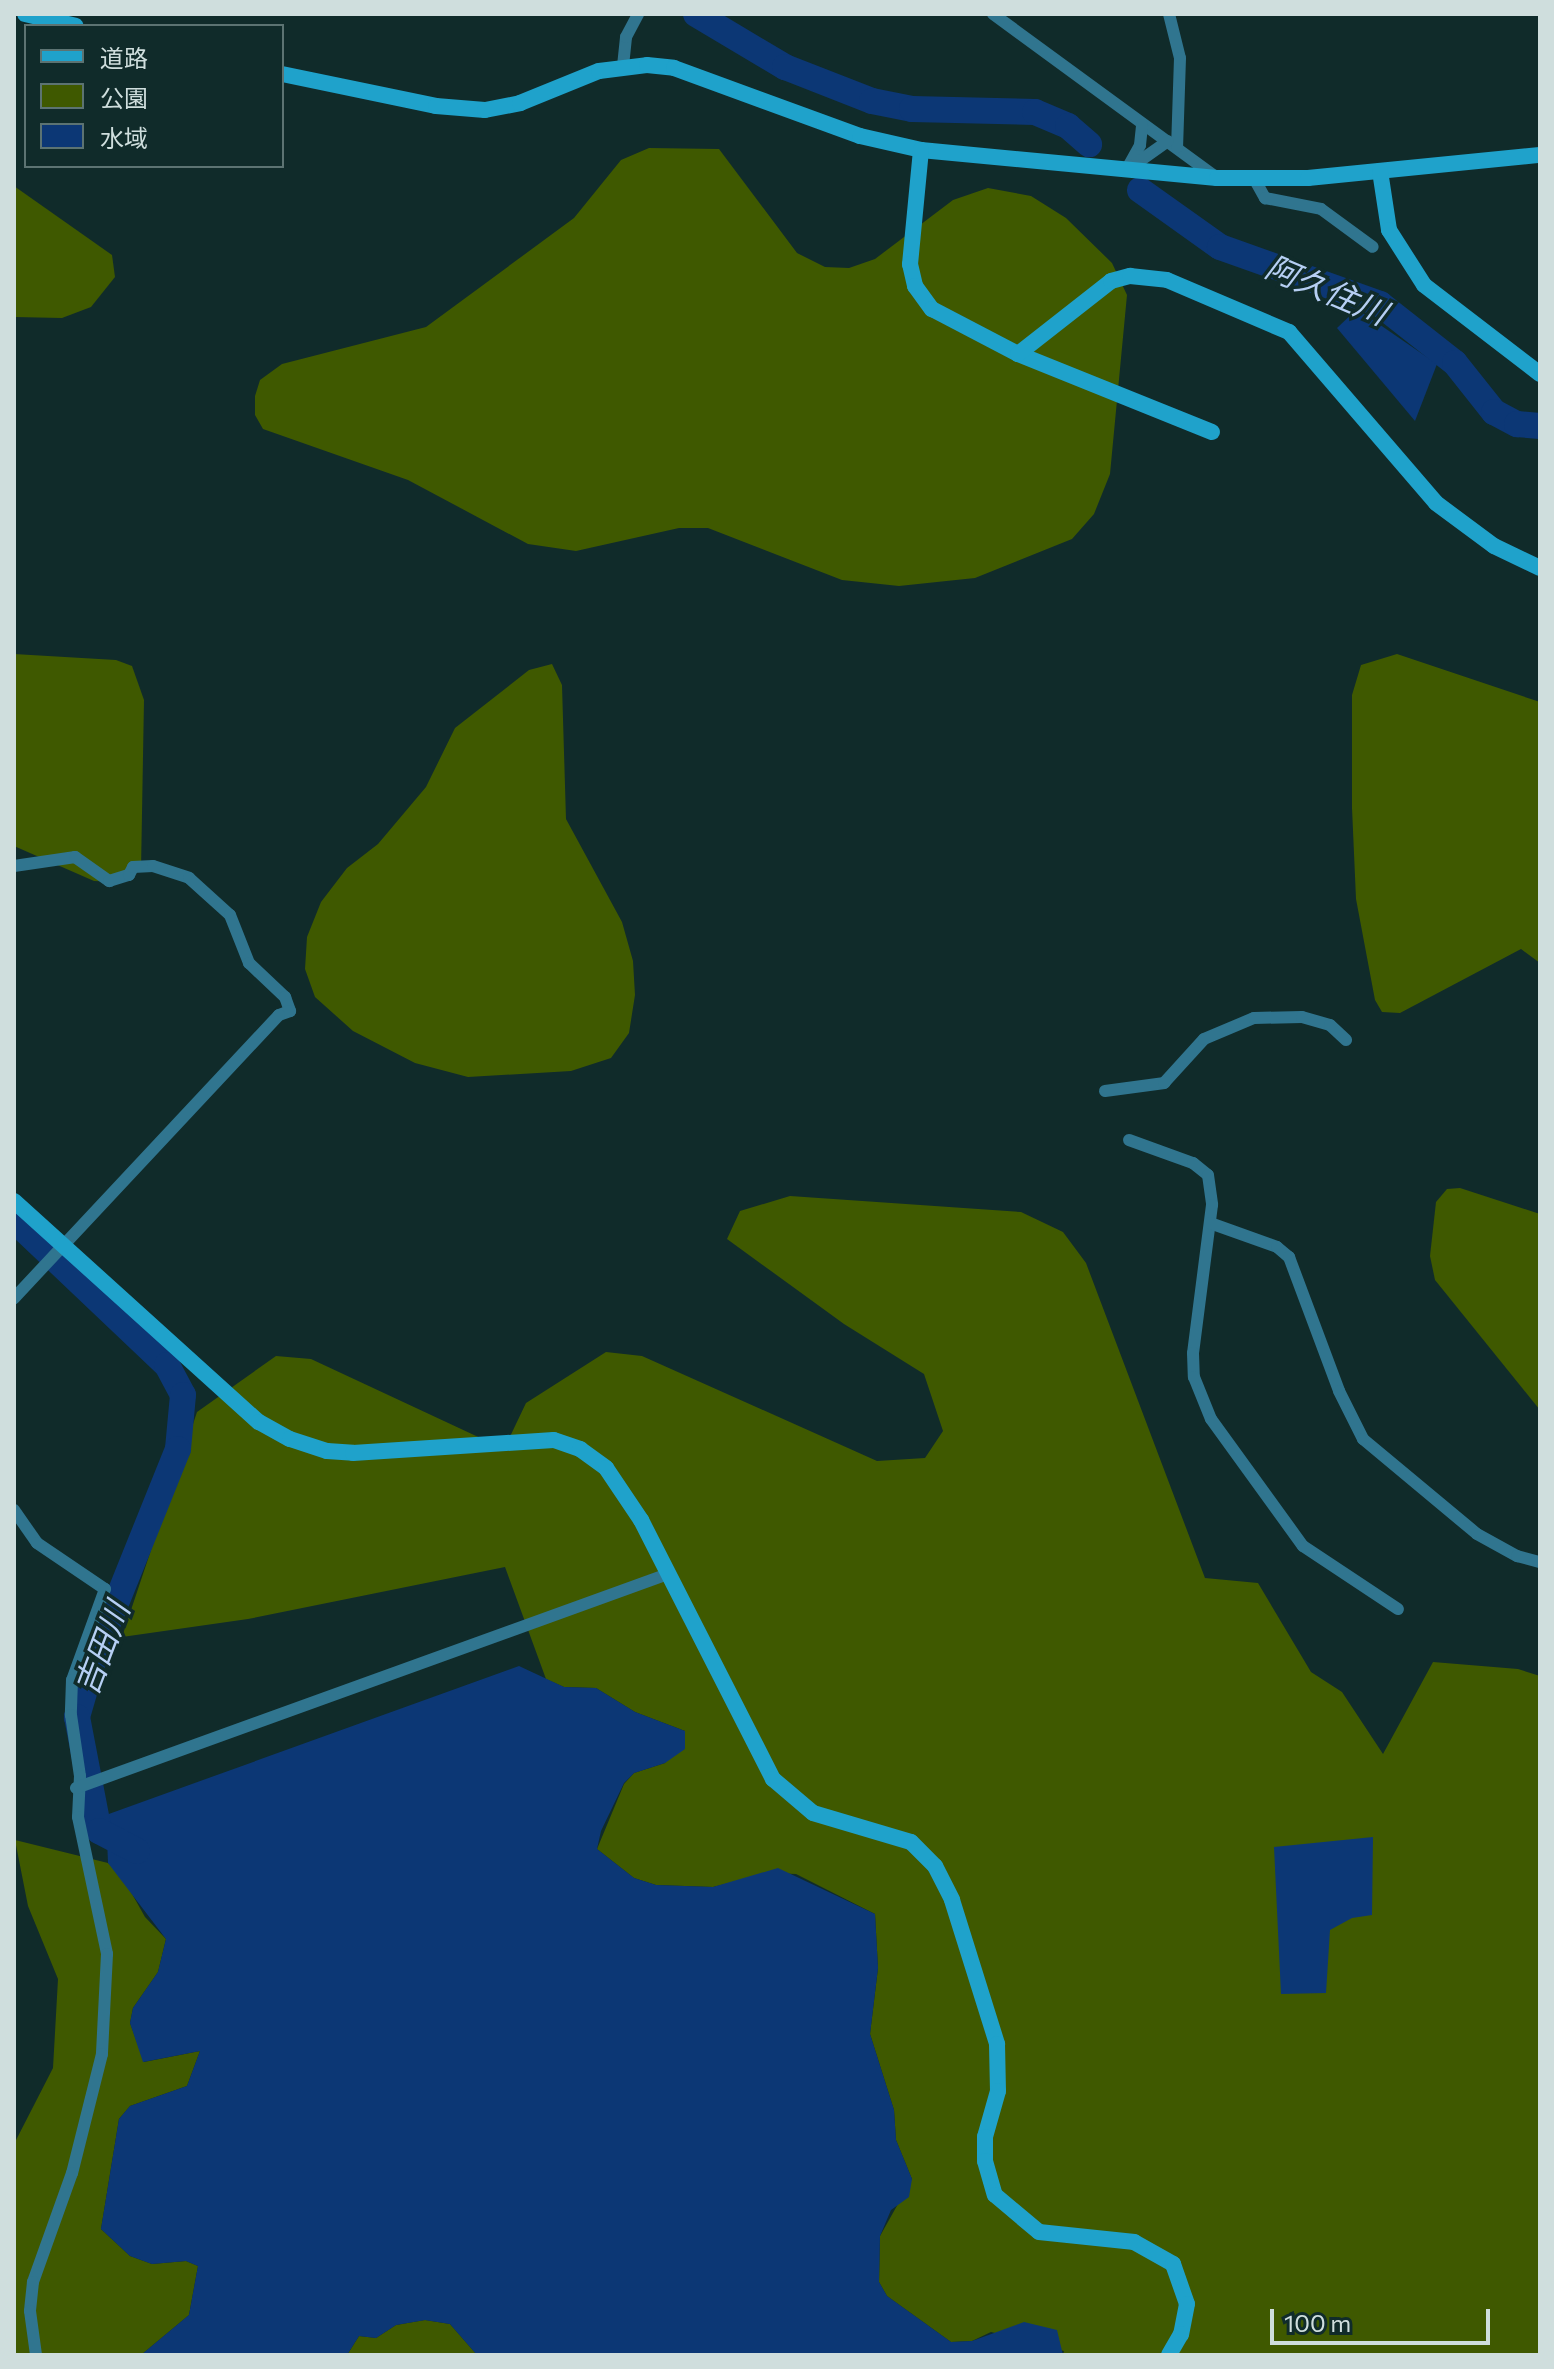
<!DOCTYPE html>
<html>
<head>
<meta charset="utf-8">
<style>
	body { margin:0 }
	#map { position:relative; width:1554px; height:2369px; overflow:hidden; background:#102b2a; font-family:Commissioner,"Noto Sans JP",sans-serif }
	div>[style] { position:absolute }
	.green>* { inset:0; background:#3f5900 }
	.water>* { inset:0; background:#0c3775 }
	.river>* { height:26px; margin:-13px; padding:0 13px; transform-origin:13px; border-radius:13px; background:#0c3775 }
	.street>* { height:12px; margin:-6px; padding:0 6px; transform-origin:6px; border-radius:6px; background:#30758f }
	.secondary>* { height:16px; margin:-8px; padding:0 8px; transform-origin:8px; border-radius:8px; background:#1fa2cb }
	span { translate:-50% -50%; white-space:nowrap; text-align:center; line-height:1.15; -webkit-text-stroke:7px #102b2a; paint-order:stroke }
	.water-label { font-size:32px; color:#b6cff4; font-style:italic }
	.frame { position:absolute; inset:0; border:16px solid #cfdedd; pointer-events:none }
	.legend { position:absolute; left:24px; top:24px; width:260px; height:144px; box-sizing:border-box; background:#102b2a; border:2px solid #5c7372; margin:0; padding:10px 14px; list-style:none; font-size:24px; color:#cfdedd }
	.legend li { display:flex; align-items:center; gap:16px; height:40px }
	.legend b { width:40px; border:2px solid #5c7372 }
	.scale { position:absolute; left:1270px; top:2309px; width:220px; height:36px; box-sizing:border-box; border:4px solid #cfdedd; border-top:0; padding-left:10px; font-size:24px; line-height:28px; white-space:nowrap; color:#cfdedd; -webkit-text-stroke:6px #102b2a; paint-order:stroke }
</style>
</head>
<body>
<div id="map">
	<div class="green">
		<i style="clip-path:polygon(649px 148px,719px 149px,797px 253px,825px 267px,849px 268px,875px 259px,953px 200px,988px 188px,1031px 196px,1066px 218px,1112px 263px,1127px 295px,1110px 474px,1094px 514px,1072px 539px,975px 578px,899px 586px,842px 580px,708px 528px,679px 528px,576px 551px,528px 544px,408px 480px,263px 429px,255px 415px,255px 396px,260px 380px,282px 364px,426px 327px,574px 218px,621px 160px)"></i>
		<i style="clip-path:polygon(14px 186px,112px 255px,115px 277px,91px 307px,62px 318px,14px 317px)"></i>
		<i style="clip-path:polygon(14px 654px,116px 660px,132px 666px,144px 700px,141px 870px,119px 882px,94px 881px,14px 846px)"></i>
		<i style="clip-path:polygon(1397px 654px,1540px 702px,1540px 963px,1521px 949px,1400px 1013px,1382px 1012px,1375px 1000px,1356px 899px,1352px 808px,1352px 695px,1361px 665px)"></i>
		<i style="clip-path:polygon(552px 664px,562px 685px,566px 819px,622px 922px,633px 961px,635px 995px,629px 1033px,611px 1058px,571px 1071px,468px 1077px,415px 1063px,353px 1031px,315px 997px,305px 969px,307px 937px,321px 902px,347px 868px,378px 844px,426px 787px,455px 728px,529px 670px)"></i>
		<i style="clip-path:polygon(1460px 1188px,1540px 1214px,1540px 1410px,1435px 1280px,1430px 1256px,1436px 1202px,1447px 1189px)"></i>
		<i style="clip-path:polygon(790px 1196px,1021px 1212px,1063px 1232px,1086px 1263px,1205px 1578px,1258px 1583px,1311px 1672px,1342px 1692px,1383px 1754px,1433px 1662px,1518px 1669px,1540px 1676px,1540px 2355px,1063px 2355px,1064px 2351px,991px 2332px,972px 2341px,951px 2342px,887px 2296px,879px 2282px,880px 2236px,912px 2179px,896px 2140px,894px 2110px,870px 2034px,878px 1968px,875px 1914px,796px 1874px,769px 1873px,713px 1887px,656px 1885px,634px 1878px,597px 1849px,624px 1784px,634px 1773px,665px 1763px,685px 1731px,635px 1712px,596px 1688px,564px 1687px,546px 1679px,505px 1567px,248px 1619px,122px 1637px,197px 1412px,276px 1356px,311px 1359px,504px 1449px,526px 1403px,606px 1352px,642px 1356px,877px 1461px,925px 1458px,943px 1431px,924px 1374px,844px 1324px,727px 1239px,740px 1211px)"></i>
		<i style="clip-path:polygon(15px 1840px,108px 1863px,122px 1876px,145px 1917px,166px 1939px,158px 1972px,133px 2008px,130px 2023px,144px 2062px,200px 2051px,187px 2086px,130px 2106px,119px 2119px,101px 2229px,130px 2256px,152px 2264px,186px 2261px,198px 2266px,189px 2315px,141px 2355px,14px 2355px,14px 2144px,53px 2068px,58px 1979px,28px 1906px)"></i>
		<i style="clip-path:polygon(425px 2320px,450px 2324px,477px 2355px,347px 2355px,359px 2336px,376px 2338px,396px 2325px)"></i>
	</div>
	<div class="water">
		<i style="clip-path:polygon(1357px 309px,1437px 364px,1415px 421px,1337px 328px)"></i>
		<i style="clip-path:polygon(519px 1666px,564px 1687px,596px 1688px,635px 1712px,685px 1731px,685px 1749px,665px 1763px,634px 1773px,624px 1783px,601px 1831px,597px 1849px,634px 1878px,656px 1885px,713px 1887px,778px 1868px,875px 1914px,878px 1968px,870px 2034px,894px 2110px,896px 2140px,912px 2179px,909px 2197px,891px 2210px,880px 2236px,879px 2282px,887px 2296px,951px 2342px,972px 2341px,1024px 2322px,1057px 2330px,1063px 2355px,477px 2355px,450px 2324px,425px 2320px,396px 2325px,376px 2338px,359px 2336px,347px 2355px,141px 2355px,189px 2315px,198px 2266px,186px 2261px,152px 2264px,130px 2256px,101px 2229px,119px 2119px,130px 2106px,187px 2086px,200px 2051px,143px 2062px,130px 2023px,133px 2008px,158px 1972px,166px 1939px,108px 1863px,106px 1815px)"></i>
		<i style="clip-path:polygon(1373px 1837px,1372px 1915px,1352px 1918px,1330px 1930px,1326px 1993px,1281px 1994px,1274px 1847px)"></i>
	</div>
	<div class="river">
		<i style="left:696px;top:14px;width:104px;rotate:30.8deg"></i>
		<i style="left:785px;top:67px;width:93px;rotate:21.3deg"></i>
		<i style="left:872px;top:101px;width:41px;rotate:11.3deg"></i>
		<i style="left:912px;top:109px;width:123px;rotate:1.4deg"></i>
		<i style="left:1035px;top:112px;width:36px;rotate:23deg"></i>
		<i style="left:1068px;top:126px;width:28px;rotate:41deg"></i>
		<i style="left:1140px;top:190px;width:98px;rotate:35.5deg"></i>
		<i style="left:1220px;top:247px;width:170px;rotate:19.6deg"></i>
		<i style="left:1380px;top:304px;width:95px;rotate:38.2deg"></i>
		<i style="left:1455px;top:363px;width:63px;rotate:51.5deg"></i>
		<i style="left:1494px;top:412px;width:26px;rotate:28deg"></i>
		<i style="left:1517px;top:424px;width:23px;rotate:5deg"></i>
		<i style="left:14px;top:1220px;width:211px;rotate:43.5deg"></i>
		<i style="left:167px;top:1365px;width:34px;rotate:62deg"></i>
		<i style="left:183px;top:1395px;width:54px;rotate:95.3deg"></i>
		<i style="left:178px;top:1449px;width:222px;rotate:111.9deg"></i>
		<i style="left:95px;top:1655px;width:65px;rotate:106.2deg"></i>
		<i style="left:77px;top:1717px;width:116px;rotate:79.1deg"></i>
		<i style="left:99px;top:1831px;width:43px;rotate:27.8deg"></i>
	</div>
	<div class="street">
		<i style="left:993px;top:14px;width:278px;rotate:36.2deg"></i>
		<i style="left:1169px;top:14px;width:45px;rotate:76deg"></i>
		<i style="left:1180px;top:58px;width:89px;rotate:91.9deg"></i>
		<i style="left:623px;top:66px;width:29px;rotate:-84deg"></i>
		<i style="left:626px;top:37px;width:26px;rotate:-62deg"></i>
		<i style="left:1128px;top:167px;width:25px;rotate:-61deg"></i>
		<i style="left:1140px;top:145px;width:20px;rotate:-84deg"></i>
		<i style="left:1127px;top:170px;width:50px;rotate:-35.3deg"></i>
		<i style="left:1255px;top:180px;width:21px;rotate:61deg"></i>
		<i style="left:1265px;top:198px;width:57px;rotate:11.1deg"></i>
		<i style="left:1321px;top:209px;width:64px;rotate:36.2deg"></i>
		<i style="left:14px;top:866px;width:62px;rotate:-8.4deg"></i>
		<i style="left:75px;top:857px;width:42px;rotate:35.2deg"></i>
		<i style="left:109px;top:881px;width:21px;rotate:-17deg"></i>
		<i style="left:129px;top:875px;width:9px;rotate:-63deg"></i>
		<i style="left:133px;top:867px;width:20px;rotate:-3deg"></i>
		<i style="left:153px;top:866px;width:38px;rotate:18deg"></i>
		<i style="left:189px;top:878px;width:55px;rotate:42.1deg"></i>
		<i style="left:230px;top:915px;width:52px;rotate:68.4deg"></i>
		<i style="left:249px;top:963px;width:50px;rotate:43.4deg"></i>
		<i style="left:285px;top:997px;width:15px;rotate:70deg"></i>
		<i style="left:290px;top:1011px;width:12px;rotate:160deg"></i>
		<i style="left:279px;top:1015px;width:388px;rotate:133.1deg"></i>
		<i style="left:1105px;top:1091px;width:60px;rotate:-7.7deg"></i>
		<i style="left:1164px;top:1083px;width:59px;rotate:-47.7deg"></i>
		<i style="left:1204px;top:1039px;width:54px;rotate:-22.8deg"></i>
		<i style="left:1254px;top:1018px;width:48px;rotate:-1.2deg"></i>
		<i style="left:1302px;top:1017px;width:29px;rotate:16deg"></i>
		<i style="left:1330px;top:1025px;width:22px;rotate:43deg"></i>
		<i style="left:1129px;top:1140px;width:68px;rotate:19.8deg"></i>
		<i style="left:1193px;top:1163px;width:19px;rotate:39deg"></i>
		<i style="left:1208px;top:1175px;width:30px;rotate:82deg"></i>
		<i style="left:1212px;top:1205px;width:149px;rotate:97.3deg"></i>
		<i style="left:1193px;top:1353px;width:24px;rotate:88deg"></i>
		<i style="left:1194px;top:1377px;width:45px;rotate:68deg"></i>
		<i style="left:1211px;top:1419px;width:157px;rotate:54.1deg"></i>
		<i style="left:1303px;top:1546px;width:114px;rotate:33.6deg"></i>
		<i style="left:1210px;top:1223px;width:71px;rotate:19.7deg"></i>
		<i style="left:1277px;top:1247px;width:16px;rotate:40deg"></i>
		<i style="left:1289px;top:1257px;width:143px;rotate:69.5deg"></i>
		<i style="left:1339px;top:1391px;width:54px;rotate:63.4deg"></i>
		<i style="left:1363px;top:1439px;width:148px;rotate:39.8deg"></i>
		<i style="left:1477px;top:1534px;width:46px;rotate:28.8deg"></i>
		<i style="left:1517px;top:1556px;width:24px;rotate:15deg"></i>
		<i style="left:14px;top:1510px;width:40px;rotate:55.1deg"></i>
		<i style="left:37px;top:1543px;width:82px;rotate:34.1deg"></i>
		<i style="left:105px;top:1589px;width:97px;rotate:109.9deg"></i>
		<i style="left:72px;top:1680px;width:35px;rotate:92deg"></i>
		<i style="left:71px;top:1715px;width:62px;rotate:81.6deg"></i>
		<i style="left:80px;top:1776px;width:41px;rotate:92.8deg"></i>
		<i style="left:78px;top:1817px;width:140px;rotate:78deg"></i>
		<i style="left:107px;top:1954px;width:100px;rotate:92.9deg"></i>
		<i style="left:102px;top:2054px;width:123px;rotate:104.1deg"></i>
		<i style="left:72px;top:2173px;width:116px;rotate:109.7deg"></i>
		<i style="left:33px;top:2282px;width:29px;rotate:96deg"></i>
		<i style="left:30px;top:2311px;width:44px;rotate:82.2deg"></i>
		<i style="left:76px;top:1788px;width:629px;rotate:-19.87deg"></i>
	</div>
	<div class="secondary">
		<i style="left:25px;top:14px;width:52px;rotate:13.2deg"></i>
		<i style="left:282px;top:74px;width:157px;rotate:11.7deg"></i>
		<i style="left:436px;top:106px;width:49px;rotate:4.7deg"></i>
		<i style="left:485px;top:110px;width:36px;rotate:-11deg"></i>
		<i style="left:520px;top:103px;width:85px;rotate:-22.1deg"></i>
		<i style="left:599px;top:71px;width:48px;rotate:-7.1deg"></i>
		<i style="left:647px;top:65px;width:27px;rotate:6deg"></i>
		<i style="left:674px;top:68px;width:198px;rotate:20.1deg"></i>
		<i style="left:860px;top:136px;width:63px;rotate:12.9deg"></i>
		<i style="left:921px;top:150px;width:297px;rotate:5.4deg"></i>
		<i style="left:1217px;top:178px;width:91px"></i>
		<i style="left:1308px;top:178px;width:233px;rotate:-5.7deg"></i>
		<i style="left:921px;top:150px;width:115px;rotate:95.5deg"></i>
		<i style="left:910px;top:264px;width:23px;rotate:77deg"></i>
		<i style="left:915px;top:286px;width:29px;rotate:54deg"></i>
		<i style="left:932px;top:309px;width:97px;rotate:27.6deg"></i>
		<i style="left:1018px;top:354px;width:209px;rotate:21.9deg"></i>
		<i style="left:1380px;top:171px;width:60px;rotate:81.3deg"></i>
		<i style="left:1389px;top:230px;width:65px;rotate:57.5deg"></i>
		<i style="left:1424px;top:285px;width:146px;rotate:37.5deg"></i>
		<i style="left:1018px;top:354px;width:118px;rotate:-38.1deg"></i>
		<i style="left:1111px;top:281px;width:20px;rotate:-15deg"></i>
		<i style="left:1130px;top:276px;width:37px;rotate:6deg"></i>
		<i style="left:1167px;top:280px;width:133px;rotate:23.1deg"></i>
		<i style="left:1289px;top:332px;width:225px;rotate:49.3deg"></i>
		<i style="left:1436px;top:503px;width:72px;rotate:36.6deg"></i>
		<i style="left:1494px;top:546px;width:51px;rotate:25.6deg"></i>
		<i style="left:14px;top:1201px;width:330px;rotate:42.1deg"></i>
		<i style="left:259px;top:1422px;width:35px;rotate:29deg"></i>
		<i style="left:290px;top:1439px;width:39px;rotate:18deg"></i>
		<i style="left:327px;top:1451px;width:26px;rotate:4deg"></i>
		<i style="left:353px;top:1453px;width:201px;rotate:-3.7deg"></i>
		<i style="left:554px;top:1440px;width:28px;rotate:19deg"></i>
		<i style="left:580px;top:1449px;width:32px;rotate:36deg"></i>
		<i style="left:606px;top:1468px;width:63px;rotate:56.1deg"></i>
		<i style="left:641px;top:1520px;width:291px;rotate:63deg"></i>
		<i style="left:773px;top:1779px;width:52px;rotate:40.4deg"></i>
		<i style="left:813px;top:1813px;width:102px;rotate:16.5deg"></i>
		<i style="left:911px;top:1842px;width:34px;rotate:45deg"></i>
		<i style="left:935px;top:1866px;width:38px;rotate:63deg"></i>
		<i style="left:952px;top:1900px;width:151px;rotate:72.6deg"></i>
		<i style="left:997px;top:2044px;width:47px;rotate:88.8deg"></i>
		<i style="left:998px;top:2091px;width:48px;rotate:105.8deg"></i>
		<i style="left:985px;top:2137px;width:24px;rotate:90deg"></i>
		<i style="left:985px;top:2161px;width:35px;rotate:74deg"></i>
		<i style="left:995px;top:2195px;width:57px;rotate:40.1deg"></i>
		<i style="left:1039px;top:2232px;width:96px;rotate:6deg"></i>
		<i style="left:1134px;top:2242px;width:45px;rotate:29.4deg"></i>
		<i style="left:1173px;top:2264px;width:42px;rotate:70.7deg"></i>
		<i style="left:1187px;top:2304px;width:31px;rotate:101deg"></i>
		<i style="left:1181px;top:2334px;width:24px;rotate:120deg"></i>
	</div>
	<div class="water-label">
		<span style="left:1327px;top:289px;rotate:23deg">阿久住川</span>
		<span style="left:101px;top:1648px;rotate:-69deg">吉田川</span>
	</div>
	<div class="frame"></div>
	<ul class="legend">
	<li><b style="height:10px;background:#1fa2cb"></b>道路</li>
	<li><b style="height:22px;background:#3f5900"></b>公園</li>
	<li><b style="height:22px;background:#0c3775"></b>水域</li>
	</ul>
	<div class="scale">100 m</div>
</div>
</body>
</html>
